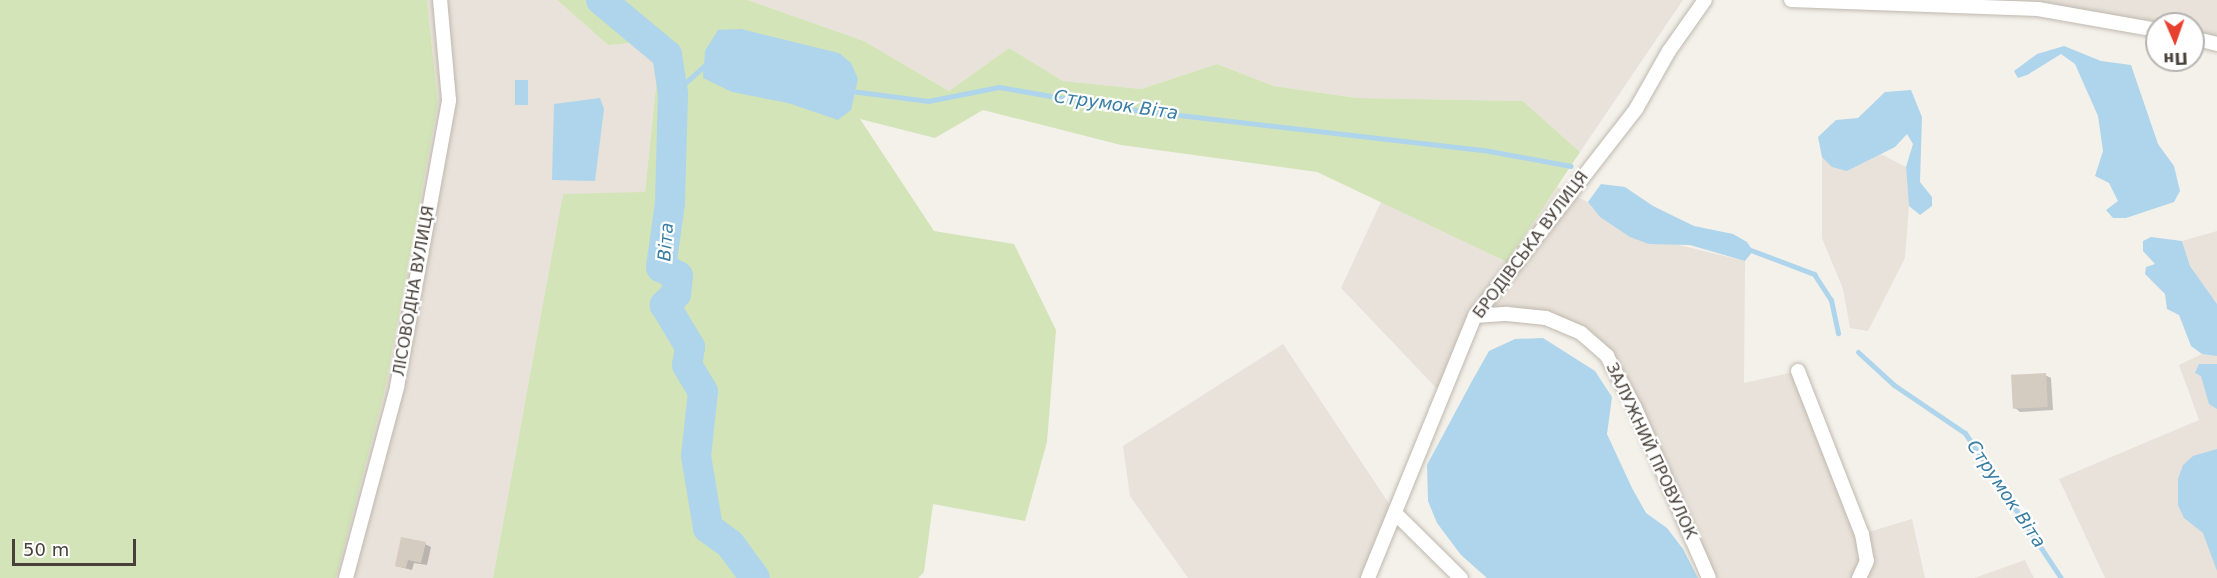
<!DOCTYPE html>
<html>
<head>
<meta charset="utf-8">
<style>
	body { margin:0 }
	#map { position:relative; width:2217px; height:578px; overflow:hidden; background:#f4f1eb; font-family:"DejaVu Sans",sans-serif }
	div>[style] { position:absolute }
	.residential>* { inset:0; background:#e8e2da }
	.green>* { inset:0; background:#d3e4b8 }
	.water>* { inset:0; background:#aed5eb; transform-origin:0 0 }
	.shadow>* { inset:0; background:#0003 }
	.stream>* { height:5px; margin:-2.5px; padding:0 2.5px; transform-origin:2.5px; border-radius:2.5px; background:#aed5eb }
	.river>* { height:30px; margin:-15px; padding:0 15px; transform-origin:15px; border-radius:15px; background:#aed5eb }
	.building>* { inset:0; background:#d5ccc1; transform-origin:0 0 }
	.roads { filter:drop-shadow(0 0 2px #bfb8ae) drop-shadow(0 0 2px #bfb8ae) }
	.minor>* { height:14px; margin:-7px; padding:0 7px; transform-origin:7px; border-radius:7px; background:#fff }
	span { translate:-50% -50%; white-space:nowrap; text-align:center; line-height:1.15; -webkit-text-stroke:4.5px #fff; paint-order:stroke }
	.street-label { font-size:16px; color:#484139 }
	.water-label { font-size:18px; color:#397da3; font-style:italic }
	.north { position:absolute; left:2145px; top:12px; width:60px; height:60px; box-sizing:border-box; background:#fff; border:2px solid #b6b3b0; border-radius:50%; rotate:178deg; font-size:16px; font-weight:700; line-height:24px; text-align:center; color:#484139 }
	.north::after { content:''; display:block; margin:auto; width:21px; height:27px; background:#e7402f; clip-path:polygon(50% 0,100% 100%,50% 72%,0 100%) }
	.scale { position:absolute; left:12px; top:539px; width:124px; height:27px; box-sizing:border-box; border:3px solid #484139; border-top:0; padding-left:8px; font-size:18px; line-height:21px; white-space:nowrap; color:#484139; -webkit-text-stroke:4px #fff; paint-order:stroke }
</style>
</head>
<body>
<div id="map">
	<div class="residential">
		<i style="clip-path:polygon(427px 0,557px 0,608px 45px,645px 42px,659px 57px,645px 193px,563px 195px,493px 578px,336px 578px,385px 390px,438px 103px)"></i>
		<i style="clip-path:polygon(748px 0,1683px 0,1580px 152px,1523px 101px,1357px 98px,1274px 86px,1217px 64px,1141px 89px,1063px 81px,1009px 48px,949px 91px,864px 41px)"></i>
		<i style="clip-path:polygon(1933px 0,2217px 0,2217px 44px,2193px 38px,2193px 24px,2157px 24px)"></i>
		<i style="clip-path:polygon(1881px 154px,1906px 167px,1909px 206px,1905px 258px,1868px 331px,1850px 328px,1843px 289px,1822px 238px,1822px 157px,1847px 171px)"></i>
		<i style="clip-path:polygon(1557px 187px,1588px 202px,1600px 217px,1671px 243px,1745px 261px,1744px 383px,1798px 371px,1862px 534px,1912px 519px,1925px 578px,1709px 578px,1607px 356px,1546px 318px,1475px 316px,1441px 393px,1341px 288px,1381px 202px,1507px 262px)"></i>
		<i style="clip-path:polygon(2217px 231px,2217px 304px,2190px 266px,2182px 241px)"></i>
		<i style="clip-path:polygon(1283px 344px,1396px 514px,1368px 578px,1188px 578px,1130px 496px,1123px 446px)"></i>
		<i style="clip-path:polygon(2202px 354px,2217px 356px,2217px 578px,2105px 578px,2059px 479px,2199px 420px,2179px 365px)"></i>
		<i style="clip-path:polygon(2025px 560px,2034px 578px,1974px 578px)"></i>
	</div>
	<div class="green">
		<i style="clip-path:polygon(0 0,427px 0,438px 103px,385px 390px,336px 578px,0 578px)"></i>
		<i style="clip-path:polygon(557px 0,748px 0,864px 41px,949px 91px,1009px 48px,1063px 81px,1141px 89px,1217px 64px,1274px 86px,1357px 98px,1523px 101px,1580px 152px,1507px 262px,1317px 172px,1121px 145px,983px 110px,935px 138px,860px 119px,934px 231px,1014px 244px,1056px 330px,1047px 442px,1025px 521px,933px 504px,924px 572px,918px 578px,493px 578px,563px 194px,645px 192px,659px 57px,645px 42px,608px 45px)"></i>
	</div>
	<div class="water">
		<i style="clip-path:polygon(741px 29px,839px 53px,851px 63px,858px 79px,851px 110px,838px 120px,788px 103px,732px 92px,703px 78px,705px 51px,718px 30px)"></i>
		<i style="clip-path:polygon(2064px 46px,2101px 61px,2131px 65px,2158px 144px,2174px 166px,2180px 191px,2174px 202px,2126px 218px,2113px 218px,2106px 210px,2118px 201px,2109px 183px,2095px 176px,2103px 151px,2098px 116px,2075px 64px,2061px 54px,2027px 75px,2018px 78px,2014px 71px,2037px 54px)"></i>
		<i style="left:515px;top:80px;width:13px;height:25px"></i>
		<i style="clip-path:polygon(1911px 90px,1922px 117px,1920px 182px,1932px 197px,1932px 206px,1920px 215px,1909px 206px,1906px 167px,1913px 144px,1907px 134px,1895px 147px,1847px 171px,1832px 167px,1822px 157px,1818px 137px,1836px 120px,1858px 118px,1885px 92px)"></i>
		<i style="clip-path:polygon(600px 98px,604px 109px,595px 181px,552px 180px,554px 104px)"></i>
		<i style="clip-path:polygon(1601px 184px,1625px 187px,1653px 206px,1694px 226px,1733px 234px,1747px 242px,1753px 251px,1745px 261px,1690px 245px,1649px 244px,1630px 237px,1600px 217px,1588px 202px)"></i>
		<i style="clip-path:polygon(2151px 237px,2182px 241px,2190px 266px,2217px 304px,2217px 356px,2202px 354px,2191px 346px,2179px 315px,2167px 309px,2165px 294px,2145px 274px,2146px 267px,2155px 264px,2143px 251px,2143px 241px)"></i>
		<i style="clip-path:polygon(1543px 338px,1595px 371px,1612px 397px,1607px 434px,1632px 488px,1646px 513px,1667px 528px,1683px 549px,1698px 578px,1487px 578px,1461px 555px,1437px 523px,1428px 501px,1427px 465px,1472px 381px,1489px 351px,1515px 339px)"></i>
		<i style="clip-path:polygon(2199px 364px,2217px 364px,2217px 409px,2209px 404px,2201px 376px,2195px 373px)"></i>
		<i style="clip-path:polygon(2217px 449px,2217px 571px,2203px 533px,2184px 518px,2178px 505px,2178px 479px,2183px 465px,2193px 456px)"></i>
	</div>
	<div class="shadow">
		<i style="clip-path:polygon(2045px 375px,2051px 378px,2053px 410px,2020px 412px,2015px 408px)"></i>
		<i style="clip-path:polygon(425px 544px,431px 547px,427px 565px,414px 563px,412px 570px,396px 566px)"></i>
	</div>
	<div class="stream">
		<i style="left:851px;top:91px;width:78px;rotate:7.4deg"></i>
		<i style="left:928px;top:101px;width:72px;rotate:-11.2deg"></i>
		<i style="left:999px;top:87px;width:122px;rotate:9.9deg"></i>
		<i style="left:1119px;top:108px;width:372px;rotate:6.6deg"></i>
		<i style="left:1489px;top:151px;width:83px;rotate:10.4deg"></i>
		<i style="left:673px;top:94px;width:42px;rotate:-42.1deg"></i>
		<i style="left:704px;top:66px;width:5px;rotate:11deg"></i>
		<i style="left:1748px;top:249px;width:71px;rotate:20.7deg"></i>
		<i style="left:1814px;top:274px;width:31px;rotate:57deg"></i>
		<i style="left:1831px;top:300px;width:34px;rotate:78deg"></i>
		<i style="left:1858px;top:352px;width:49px;rotate:42.5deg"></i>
		<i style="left:1894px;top:385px;width:86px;rotate:34.1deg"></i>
		<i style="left:1965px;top:433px;width:174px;rotate:56.5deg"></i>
	</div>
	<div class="river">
		<i style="left:601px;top:0;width:86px;rotate:39.8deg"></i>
		<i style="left:667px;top:55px;width:39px;rotate:81deg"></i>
		<i style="left:673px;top:94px;width:109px;rotate:91.6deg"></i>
		<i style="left:670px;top:203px;width:65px;rotate:98deg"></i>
		<i style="left:661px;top:267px;width:19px;rotate:28deg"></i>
		<i style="left:678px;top:276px;width:18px;rotate:96deg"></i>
		<i style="left:676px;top:294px;width:16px;rotate:135deg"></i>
		<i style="left:665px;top:305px;width:49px;rotate:59.2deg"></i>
		<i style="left:690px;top:347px;width:18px;rotate:99deg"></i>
		<i style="left:687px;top:365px;width:31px;rotate:59deg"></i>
		<i style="left:703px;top:392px;width:64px;rotate:96.2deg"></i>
		<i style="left:696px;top:456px;width:73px;rotate:80.5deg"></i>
		<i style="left:708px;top:528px;width:27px;rotate:36deg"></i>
		<i style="left:730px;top:544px;width:42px;rotate:53.7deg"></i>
	</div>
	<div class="building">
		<i style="left:2046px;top:373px;width:34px;height:35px;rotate:87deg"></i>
		<i style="clip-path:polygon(401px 537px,426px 542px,421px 563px,408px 560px,406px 568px,395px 566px)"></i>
	</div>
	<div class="roads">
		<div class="minor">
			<i style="left:1791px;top:0;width:247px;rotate:2.1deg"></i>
			<i style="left:2038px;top:9px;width:121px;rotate:10deg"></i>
			<i style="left:2193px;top:38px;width:25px;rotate:14deg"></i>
			<i style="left:1475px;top:316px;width:32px;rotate:-4deg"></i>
			<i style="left:1507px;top:314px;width:39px;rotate:6deg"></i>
			<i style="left:1546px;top:318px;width:38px;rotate:23deg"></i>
			<i style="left:1581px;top:333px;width:35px;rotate:41deg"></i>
			<i style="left:1607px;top:356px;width:59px;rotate:61.7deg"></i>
			<i style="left:1635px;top:408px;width:185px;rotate:66.5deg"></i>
			<i style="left:1798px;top:371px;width:175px;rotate:68.6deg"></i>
			<i style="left:1862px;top:534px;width:27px;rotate:80deg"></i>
			<i style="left:1867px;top:561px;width:19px;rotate:115deg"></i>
			<i style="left:1396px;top:514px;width:91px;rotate:44.6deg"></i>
			<i style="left:346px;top:578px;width:198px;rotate:-75deg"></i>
			<i style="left:397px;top:387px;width:292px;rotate:-79.7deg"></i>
			<i style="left:449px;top:100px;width:100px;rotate:-95.1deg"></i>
			<i style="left:1368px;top:578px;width:283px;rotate:-67.8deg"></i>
			<i style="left:1475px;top:316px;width:262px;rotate:-52.1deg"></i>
			<i style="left:1636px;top:109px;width:67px;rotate:-60.4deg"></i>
			<i style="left:1669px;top:51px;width:62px;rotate:-54.8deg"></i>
		</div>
	</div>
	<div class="street-label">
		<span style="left:1531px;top:245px;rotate:-53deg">БРОДІВСЬКА ВУЛИЦЯ</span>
		<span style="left:414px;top:291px;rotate:-80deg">ЛІСОВОДНА ВУЛИЦЯ</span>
		<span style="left:1651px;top:451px;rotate:65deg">ЗАЛУЖНИЙ ПРОВУЛОК</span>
	</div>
	<div class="water-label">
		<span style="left:1116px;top:105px;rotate:8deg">Струмок Віта</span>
		<span style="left:666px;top:242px;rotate:-86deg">Віта</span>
		<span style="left:2006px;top:494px;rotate:56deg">Струмок Віта</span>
	</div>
	<div class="north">Пн</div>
	<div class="scale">50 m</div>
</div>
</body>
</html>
